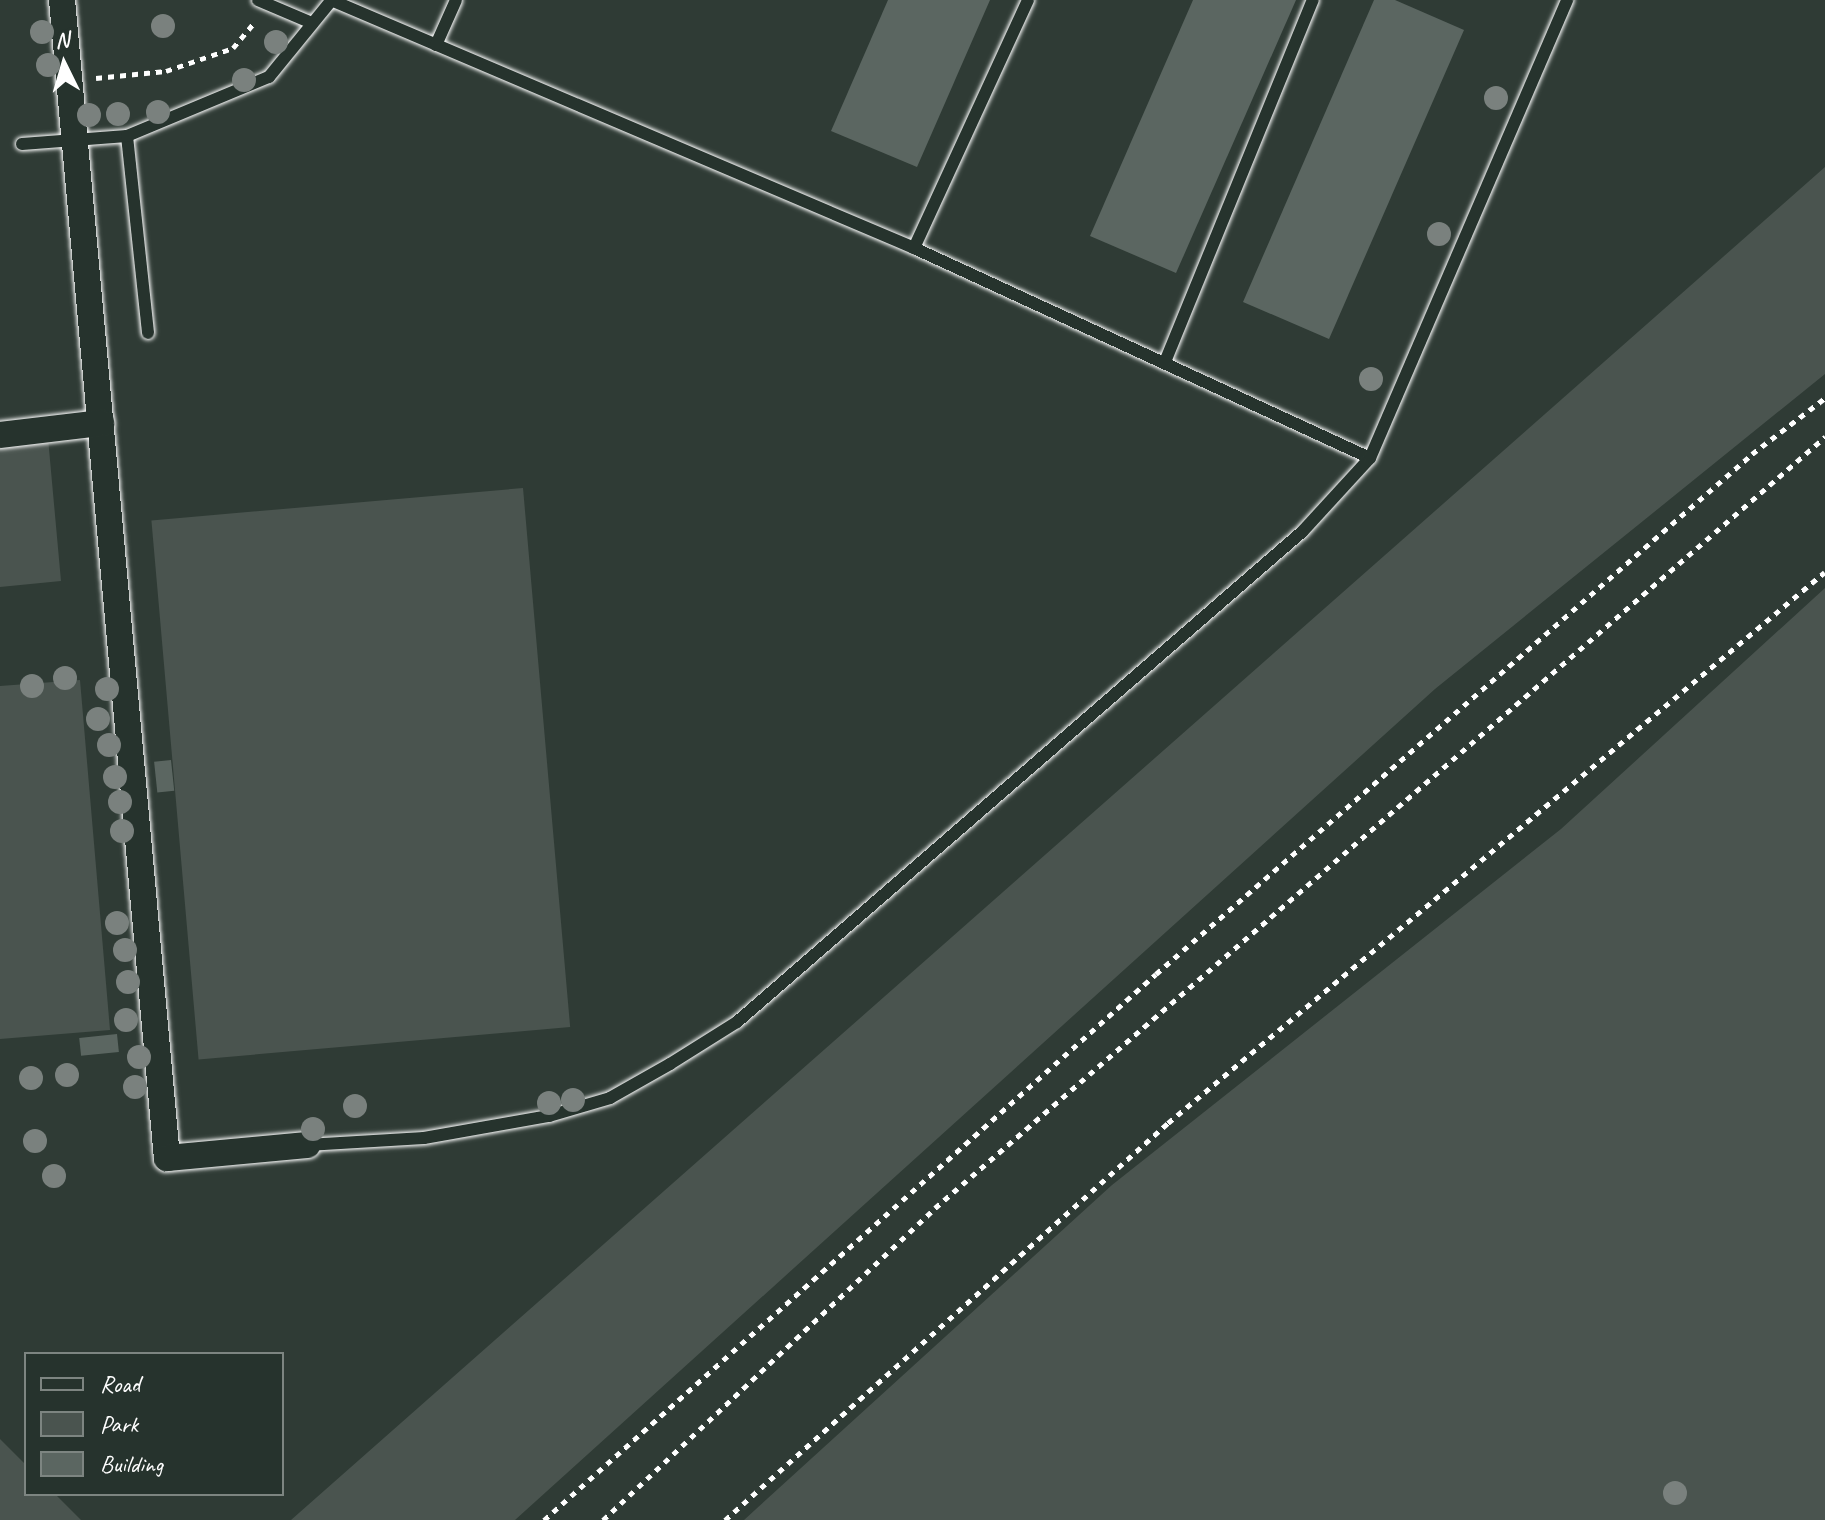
<!DOCTYPE html>
<html>
<head>
<meta charset="utf-8">
<style>
	body { margin:0 }
	#map { position:relative; width:1825px; height:1520px; overflow:hidden; background:#2f3b35; font-family:Caveat,sans-serif }
	div>[style] { position:absolute }
	.green>* { inset:0; background:#4a544f; transform-origin:0 0 }
	.building>* { inset:0; background:#5b6661; transform-origin:0 0 }
	.path>* { height:5px; margin-top:-2.5px; transform-origin:0; background:repeating-linear-gradient(90deg,#fff 0 6px,transparent 0 12px) }
	.roads { filter:drop-shadow(0 0 2px #fff) drop-shadow(0 0 2px #fff) }
	.lane>* { height:12px; margin:-6px; padding:0 6px; transform-origin:6px; border-radius:6px; background:#26332d }
	.street>* { height:26px; margin:-13px; padding:0 13px; transform-origin:13px; border-radius:13px; background:#26332d }
	.trees>* { width:24px; height:24px; margin:-12px; border-radius:50%; background:#7a817e }
	span { translate:-50% -50%; white-space:nowrap; text-align:center; line-height:1.15; -webkit-text-stroke:7px #26332d; paint-order:stroke }
	.legend { position:absolute; left:24px; top:1352px; width:260px; height:144px; box-sizing:border-box; background:#26332d; border:2px solid #7d8581; margin:0; padding:10px 14px; list-style:none; font-size:24px; color:#fff }
	.legend li { display:flex; align-items:center; gap:16px; height:40px }
	.legend b { width:40px; border:2px solid #7d8581 }
	.north { position:absolute; left:24px; top:24px; width:80px; height:80px; -webkit-text-stroke:6px #26332d; paint-order:stroke; rotate:355deg; font-size:22px; font-weight:700; line-height:32px; text-align:center; color:#fff }
	.north::after { content:''; display:block; margin:auto; width:28px; height:36px; background:#fff; clip-path:polygon(50% 0,100% 100%,50% 72%,0 100%) }
</style>
</head>
<body>
<div id="map">
	<div class="green">
		<i style="clip-path:polygon(1825px 167px,1825px 374px,1435px 689px,515px 1520px,291px 1520px)"></i>
		<i style="clip-path:polygon(48px 438px,61px 581px,0 587px,0 442px)"></i>
		<i style="left:523px;top:488px;width:541px;height:373px;rotate:85deg"></i>
		<i style="clip-path:polygon(1825px 588px,1825px 1520px,744px 1520px,1112px 1185px,1561px 829px)"></i>
		<i style="clip-path:polygon(80px 680px,110px 1030px,0 1039px,0 686px)"></i>
		<i style="clip-path:polygon(0 1439px,26px 1465px,26px 1494px,55px 1494px,81px 1520px,0 1520px)"></i>
	</div>
	<div class="building">
		<i style="clip-path:polygon(888px 0,990px 0,917px 167px,831px 131px)"></i>
		<i style="clip-path:polygon(1193px 0,1296px 0,1176px 273px,1090px 236px)"></i>
		<i style="clip-path:polygon(1374px 0,1395px 0,1464px 30px,1329px 339px,1243px 302px)"></i>
		<i style="left:171px;top:760px;width:31px;height:17px;rotate:84deg"></i>
		<i style="left:117px;top:1034px;width:18px;height:38px;rotate:84deg"></i>
	</div>
	<div class="path">
		<i style="left:96px;top:78px;width:70px;rotate:-5.7deg"></i>
		<i style="left:166px;top:71px;width:71px;rotate:-18.9deg"></i>
		<i style="left:233px;top:48px;width:33px;rotate:-50deg"></i>
		<i style="left:544px;top:1520px;width:820px;rotate:-41.74deg"></i>
		<i style="left:1156px;top:974px;width:791px;rotate:-41.1deg"></i>
		<i style="left:1752px;top:454px;width:92px;rotate:-37.5deg"></i>
		<i style="left:603px;top:1520px;width:456px;rotate:-43.2deg"></i>
		<i style="left:935px;top:1208px;width:1178px;rotate:-40.9deg"></i>
		<i style="left:725px;top:1520px;width:595px;rotate:-41.87deg"></i>
		<i style="left:1168px;top:1123px;width:857px;rotate:-39.99deg"></i>
	</div>
	<div class="roads">
		<div class="lane">
			<i style="left:258px;top:0;width:59px;rotate:23.1deg"></i>
			<i style="left:331px;top:0;width:634px;rotate:23.04deg"></i>
			<i style="left:914px;top:248px;width:502px;rotate:24.73deg"></i>
			<i style="left:436px;top:45px;width:49px;rotate:-66deg"></i>
			<i style="left:127px;top:136px;width:198px;rotate:83.9deg"></i>
			<i style="left:22px;top:144px;width:105px;rotate:-4.4deg"></i>
			<i style="left:127px;top:136px;width:154px;rotate:-22.6deg"></i>
			<i style="left:269px;top:77px;width:98px;rotate:-50.8deg"></i>
			<i style="left:914px;top:248px;width:273px;rotate:-65.3deg"></i>
			<i style="left:1165px;top:362px;width:391px;rotate:-67.8deg"></i>
			<i style="left:307px;top:1145px;width:117px;rotate:-3.4deg"></i>
			<i style="left:424px;top:1138px;width:127px;rotate:-10deg"></i>
			<i style="left:549px;top:1116px;width:64px;rotate:-16.4deg"></i>
			<i style="left:610px;top:1098px;width:69px;rotate:-29.5deg"></i>
			<i style="left:670px;top:1064px;width:79px;rotate:-32.1deg"></i>
			<i style="left:737px;top:1022px;width:749px;rotate:-40.94deg"></i>
			<i style="left:1303px;top:531px;width:99px;rotate:-47.5deg"></i>
			<i style="left:1370px;top:458px;width:499px;rotate:-66.7deg"></i>
		</div>
		<div class="street">
			<i style="left:62px;top:0;width:1163px;rotate:84.82deg"></i>
			<i style="left:167px;top:1158px;width:141px;rotate:-5.3deg"></i>
			<i style="left:0;top:435px;width:102px;rotate:-6.8deg"></i>
		</div>
	</div>
	<div class="trees">
		<i style="left:163px;top:26px"></i>
		<i style="left:42px;top:32px"></i>
		<i style="left:276px;top:42px"></i>
		<i style="left:48px;top:65px"></i>
		<i style="left:244px;top:80px"></i>
		<i style="left:1496px;top:98px"></i>
		<i style="left:158px;top:112px"></i>
		<i style="left:118px;top:114px"></i>
		<i style="left:89px;top:115px"></i>
		<i style="left:1439px;top:234px"></i>
		<i style="left:1371px;top:379px"></i>
		<i style="left:65px;top:678px"></i>
		<i style="left:32px;top:686px"></i>
		<i style="left:107px;top:689px"></i>
		<i style="left:98px;top:719px"></i>
		<i style="left:109px;top:745px"></i>
		<i style="left:115px;top:777px"></i>
		<i style="left:120px;top:802px"></i>
		<i style="left:122px;top:831px"></i>
		<i style="left:117px;top:923px"></i>
		<i style="left:125px;top:950px"></i>
		<i style="left:128px;top:982px"></i>
		<i style="left:126px;top:1020px"></i>
		<i style="left:139px;top:1057px"></i>
		<i style="left:67px;top:1075px"></i>
		<i style="left:31px;top:1078px"></i>
		<i style="left:135px;top:1087px"></i>
		<i style="left:573px;top:1100px"></i>
		<i style="left:549px;top:1103px"></i>
		<i style="left:355px;top:1106px"></i>
		<i style="left:313px;top:1129px"></i>
		<i style="left:35px;top:1141px"></i>
		<i style="left:54px;top:1176px"></i>
		<i style="left:1675px;top:1493px"></i>
	</div>
	<ul class="legend">
	<li><b style="height:10px;background:#26332d"></b>Road</li>
	<li><b style="height:22px;background:#4a544f"></b>Park</li>
	<li><b style="height:22px;background:#5b6661"></b>Building</li>
	</ul>
	<div class="north">N</div>
</div>
</body>
</html>
